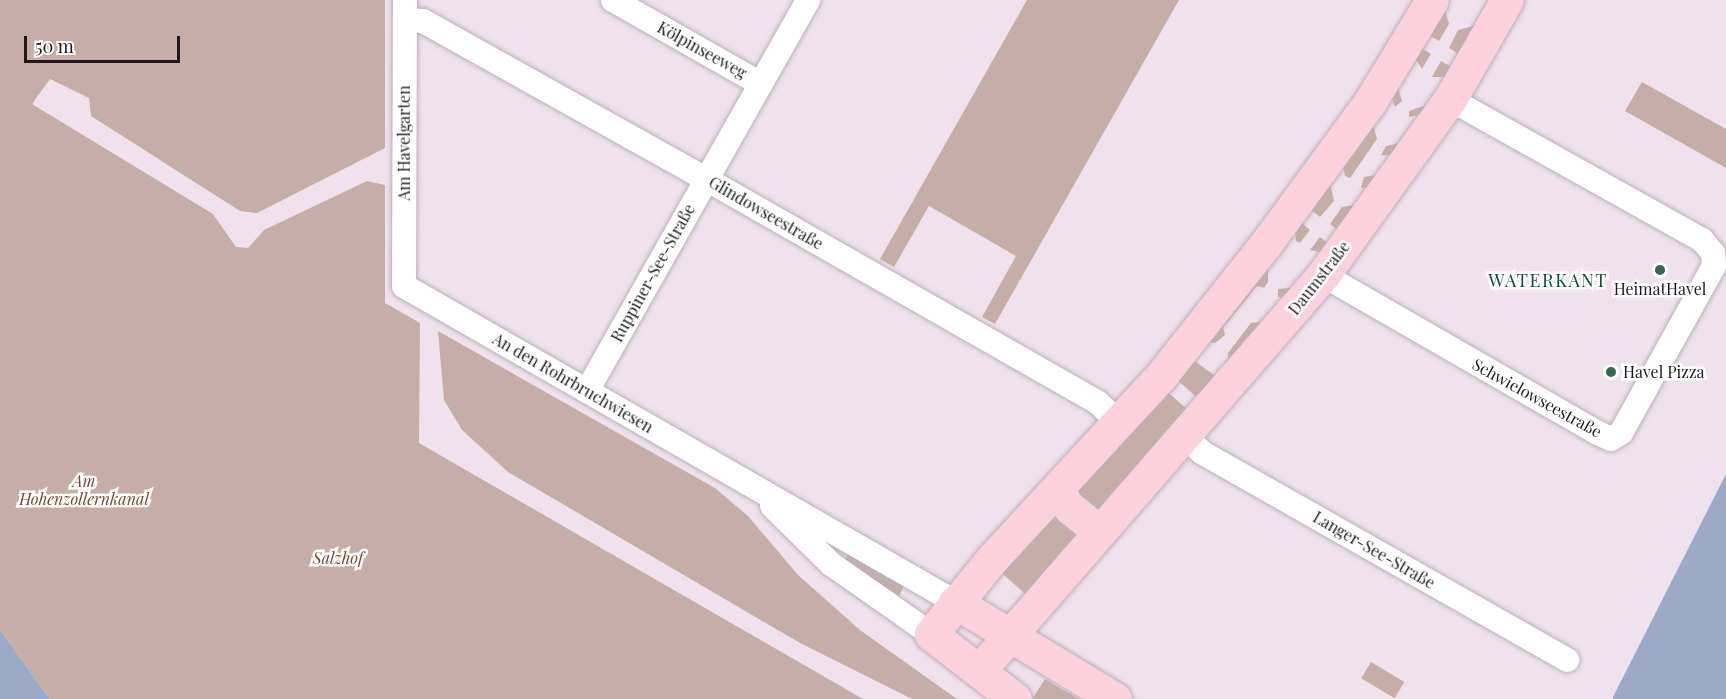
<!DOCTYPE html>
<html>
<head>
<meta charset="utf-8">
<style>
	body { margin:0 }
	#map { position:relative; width:1726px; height:699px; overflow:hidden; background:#efe2ed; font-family:"Playfair Display",serif }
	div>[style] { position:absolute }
	.green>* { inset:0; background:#c6aea6; transform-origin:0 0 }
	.water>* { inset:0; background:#9baac6 }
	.roads { filter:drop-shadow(0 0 2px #bbafb9) drop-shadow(0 0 2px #bbafb9) }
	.street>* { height:24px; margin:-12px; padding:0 12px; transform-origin:12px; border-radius:12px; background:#fff }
	.secondary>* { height:33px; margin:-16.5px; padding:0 16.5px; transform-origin:16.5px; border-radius:16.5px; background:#fad1dc }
	.dots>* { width:16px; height:16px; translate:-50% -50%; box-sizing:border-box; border:3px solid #fff; border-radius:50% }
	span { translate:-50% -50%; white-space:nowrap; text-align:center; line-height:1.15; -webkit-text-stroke:5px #fff; paint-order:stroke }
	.street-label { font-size:16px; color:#1d181c }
	.poi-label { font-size:16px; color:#1d181c }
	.left { translate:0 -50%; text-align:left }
	.park-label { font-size:16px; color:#784635; font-style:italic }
	.neighbourhood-label { font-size:18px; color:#0b5137; letter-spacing:1.5px }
	.scale { position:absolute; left:24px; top:36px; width:156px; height:27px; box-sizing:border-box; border:3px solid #1d181c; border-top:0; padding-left:8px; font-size:18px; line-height:21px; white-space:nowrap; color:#1d181c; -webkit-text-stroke:4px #fff; paint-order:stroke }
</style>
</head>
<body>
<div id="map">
	<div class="green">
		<i style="clip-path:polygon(0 0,385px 0,385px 148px,257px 213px,240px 211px,91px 116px,89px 98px,50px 79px,32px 104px,213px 214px,236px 247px,248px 248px,264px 230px,367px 181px,385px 185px,385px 303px,420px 323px,419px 443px,863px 699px,50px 699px,0 630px)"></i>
		<i style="clip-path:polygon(1027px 0,1179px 0,995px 324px,982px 317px,1016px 256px,929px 206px,894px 267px,880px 259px)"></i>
		<i style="clip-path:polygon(1444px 7px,1449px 24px,1439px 41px,1425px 33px)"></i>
		<i style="clip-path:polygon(1477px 25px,1462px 56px,1449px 48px,1458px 30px)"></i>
		<i style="clip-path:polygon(1418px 46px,1431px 54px,1422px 69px,1415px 58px,1397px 84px,1402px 101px,1395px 107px,1391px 96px,1372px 122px,1377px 139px,1350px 178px,1345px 176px,1343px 166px,1330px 183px,1334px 201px,1320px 217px,1307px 207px)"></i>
		<i style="clip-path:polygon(1441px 61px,1455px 69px,1343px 234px,1330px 224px,1342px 207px,1360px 204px,1373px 187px,1361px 188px,1364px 177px,1382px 174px,1394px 156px,1381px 155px,1386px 146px,1404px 142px,1421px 115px,1409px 117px,1409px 111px,1429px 104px,1446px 77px,1432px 77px)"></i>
		<i style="clip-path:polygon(1642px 82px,1726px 129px,1726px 168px,1625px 111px)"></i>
		<i style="clip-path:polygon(1298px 220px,1310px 230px,1300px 243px,1296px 241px,1295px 231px,1268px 264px,1268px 282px,1264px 288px,1257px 286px,1223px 327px,1225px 335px,1215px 343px,1208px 342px)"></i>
		<i style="clip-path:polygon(1320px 237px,1333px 247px,1236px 365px,1228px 363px,1228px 353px,1251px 323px,1268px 321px,1289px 297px,1278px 297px,1278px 289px,1297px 287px,1324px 253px,1310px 250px)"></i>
		<i style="clip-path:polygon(438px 331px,715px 488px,748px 516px,798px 575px,860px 630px,957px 699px,912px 699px,800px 643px,508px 472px,462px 430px,444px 400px)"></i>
		<i style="clip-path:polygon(1189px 357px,1221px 380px,1202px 402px,1174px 377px)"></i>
		<i style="left:1164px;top:389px;width:37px;height:135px;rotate:41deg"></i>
		<i style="left:1053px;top:510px;width:38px;height:81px;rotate:42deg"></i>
		<i style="clip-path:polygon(848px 553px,905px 584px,899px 596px,845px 562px)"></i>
		<i style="left:1371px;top:662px;width:39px;height:19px;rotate:31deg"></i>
		<i style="clip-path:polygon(1045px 679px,1079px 699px,1032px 699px)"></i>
	</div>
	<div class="water">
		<i style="clip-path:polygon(1726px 474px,1726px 699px,1613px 699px,1613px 697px)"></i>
		<i style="clip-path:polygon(0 630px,50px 699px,0 699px)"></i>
	</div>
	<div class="roads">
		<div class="street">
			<i style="left:405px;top:0;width:286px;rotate:90.2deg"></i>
			<i style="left:404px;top:286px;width:635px;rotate:29.83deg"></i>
			<i style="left:613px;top:0;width:168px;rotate:29.6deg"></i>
			<i style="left:405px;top:20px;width:18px;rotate:3deg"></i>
			<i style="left:423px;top:21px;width:324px;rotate:29.2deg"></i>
			<i style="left:706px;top:179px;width:450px;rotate:29.7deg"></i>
			<i style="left:1097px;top:402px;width:30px;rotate:42deg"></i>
			<i style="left:1323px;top:275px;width:317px;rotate:29.9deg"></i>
			<i style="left:1598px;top:433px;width:14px;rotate:25deg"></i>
			<i style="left:1611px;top:439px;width:12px;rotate:-31deg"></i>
			<i style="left:1621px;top:433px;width:191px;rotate:-60.9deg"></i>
			<i style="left:1714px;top:266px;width:13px;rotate:-94deg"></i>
			<i style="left:1713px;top:253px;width:17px;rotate:-130deg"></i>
			<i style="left:1702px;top:240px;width:289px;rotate:-150.8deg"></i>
			<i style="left:587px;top:391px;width:449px;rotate:-60.5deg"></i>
			<i style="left:1184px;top:436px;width:25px;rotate:42deg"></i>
			<i style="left:1203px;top:453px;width:419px;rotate:29.6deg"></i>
			<i style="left:772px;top:506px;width:83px;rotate:44.5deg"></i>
			<i style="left:831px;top:564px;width:122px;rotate:35deg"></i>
		</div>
		<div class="secondary">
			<i style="left:1056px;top:491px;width:22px;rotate:51deg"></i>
			<i style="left:1070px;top:508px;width:38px;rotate:39deg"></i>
			<i style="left:955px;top:602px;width:187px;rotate:31.2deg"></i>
			<i style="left:979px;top:671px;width:525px;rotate:-49.02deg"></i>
			<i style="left:1323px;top:275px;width:217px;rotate:-54.2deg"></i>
			<i style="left:1450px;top:99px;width:114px;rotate:-60.1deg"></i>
			<i style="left:1015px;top:699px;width:106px;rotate:-142.3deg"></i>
			<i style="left:931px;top:634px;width:97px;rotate:-50.9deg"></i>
			<i style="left:992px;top:559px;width:249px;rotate:-47.3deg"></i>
			<i style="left:1161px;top:376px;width:167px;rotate:-51.6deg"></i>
			<i style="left:1265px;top:245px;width:177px;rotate:-53.7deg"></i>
			<i style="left:1370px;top:102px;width:119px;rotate:-58.7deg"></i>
		</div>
	</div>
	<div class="dots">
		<i style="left:1660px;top:270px;background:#326950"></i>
		<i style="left:1611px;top:372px;background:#326950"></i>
	</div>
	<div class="street-label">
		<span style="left:702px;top:50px;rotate:29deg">Kölpinseeweg</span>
		<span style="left:404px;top:143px;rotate:-90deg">Am Havelgarten</span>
		<span style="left:766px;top:213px;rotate:30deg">Glindowseestraße</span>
		<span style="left:653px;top:273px;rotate:-61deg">Ruppiner-See-Straße</span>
		<span style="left:1319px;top:278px;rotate:-52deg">Daumstraße</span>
		<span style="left:573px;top:383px;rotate:30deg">An den Rohrbruchwiesen</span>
		<span style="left:1537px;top:398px;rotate:29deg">Schwielowseestraße</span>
		<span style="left:1374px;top:550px;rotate:30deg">Langer-See-Straße</span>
	</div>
	<div class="poi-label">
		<span style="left:1660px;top:289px">HeimatHavel</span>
		<span class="left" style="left:1623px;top:372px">Havel Pizza</span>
	</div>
	<div class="park-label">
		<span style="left:84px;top:490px">Am<br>Hohenzollernkanal</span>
		<span style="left:338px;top:558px">Salzhof</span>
	</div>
	<div class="neighbourhood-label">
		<span style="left:1548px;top:280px">WATERKANT</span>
	</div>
	<div class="scale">50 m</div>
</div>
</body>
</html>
